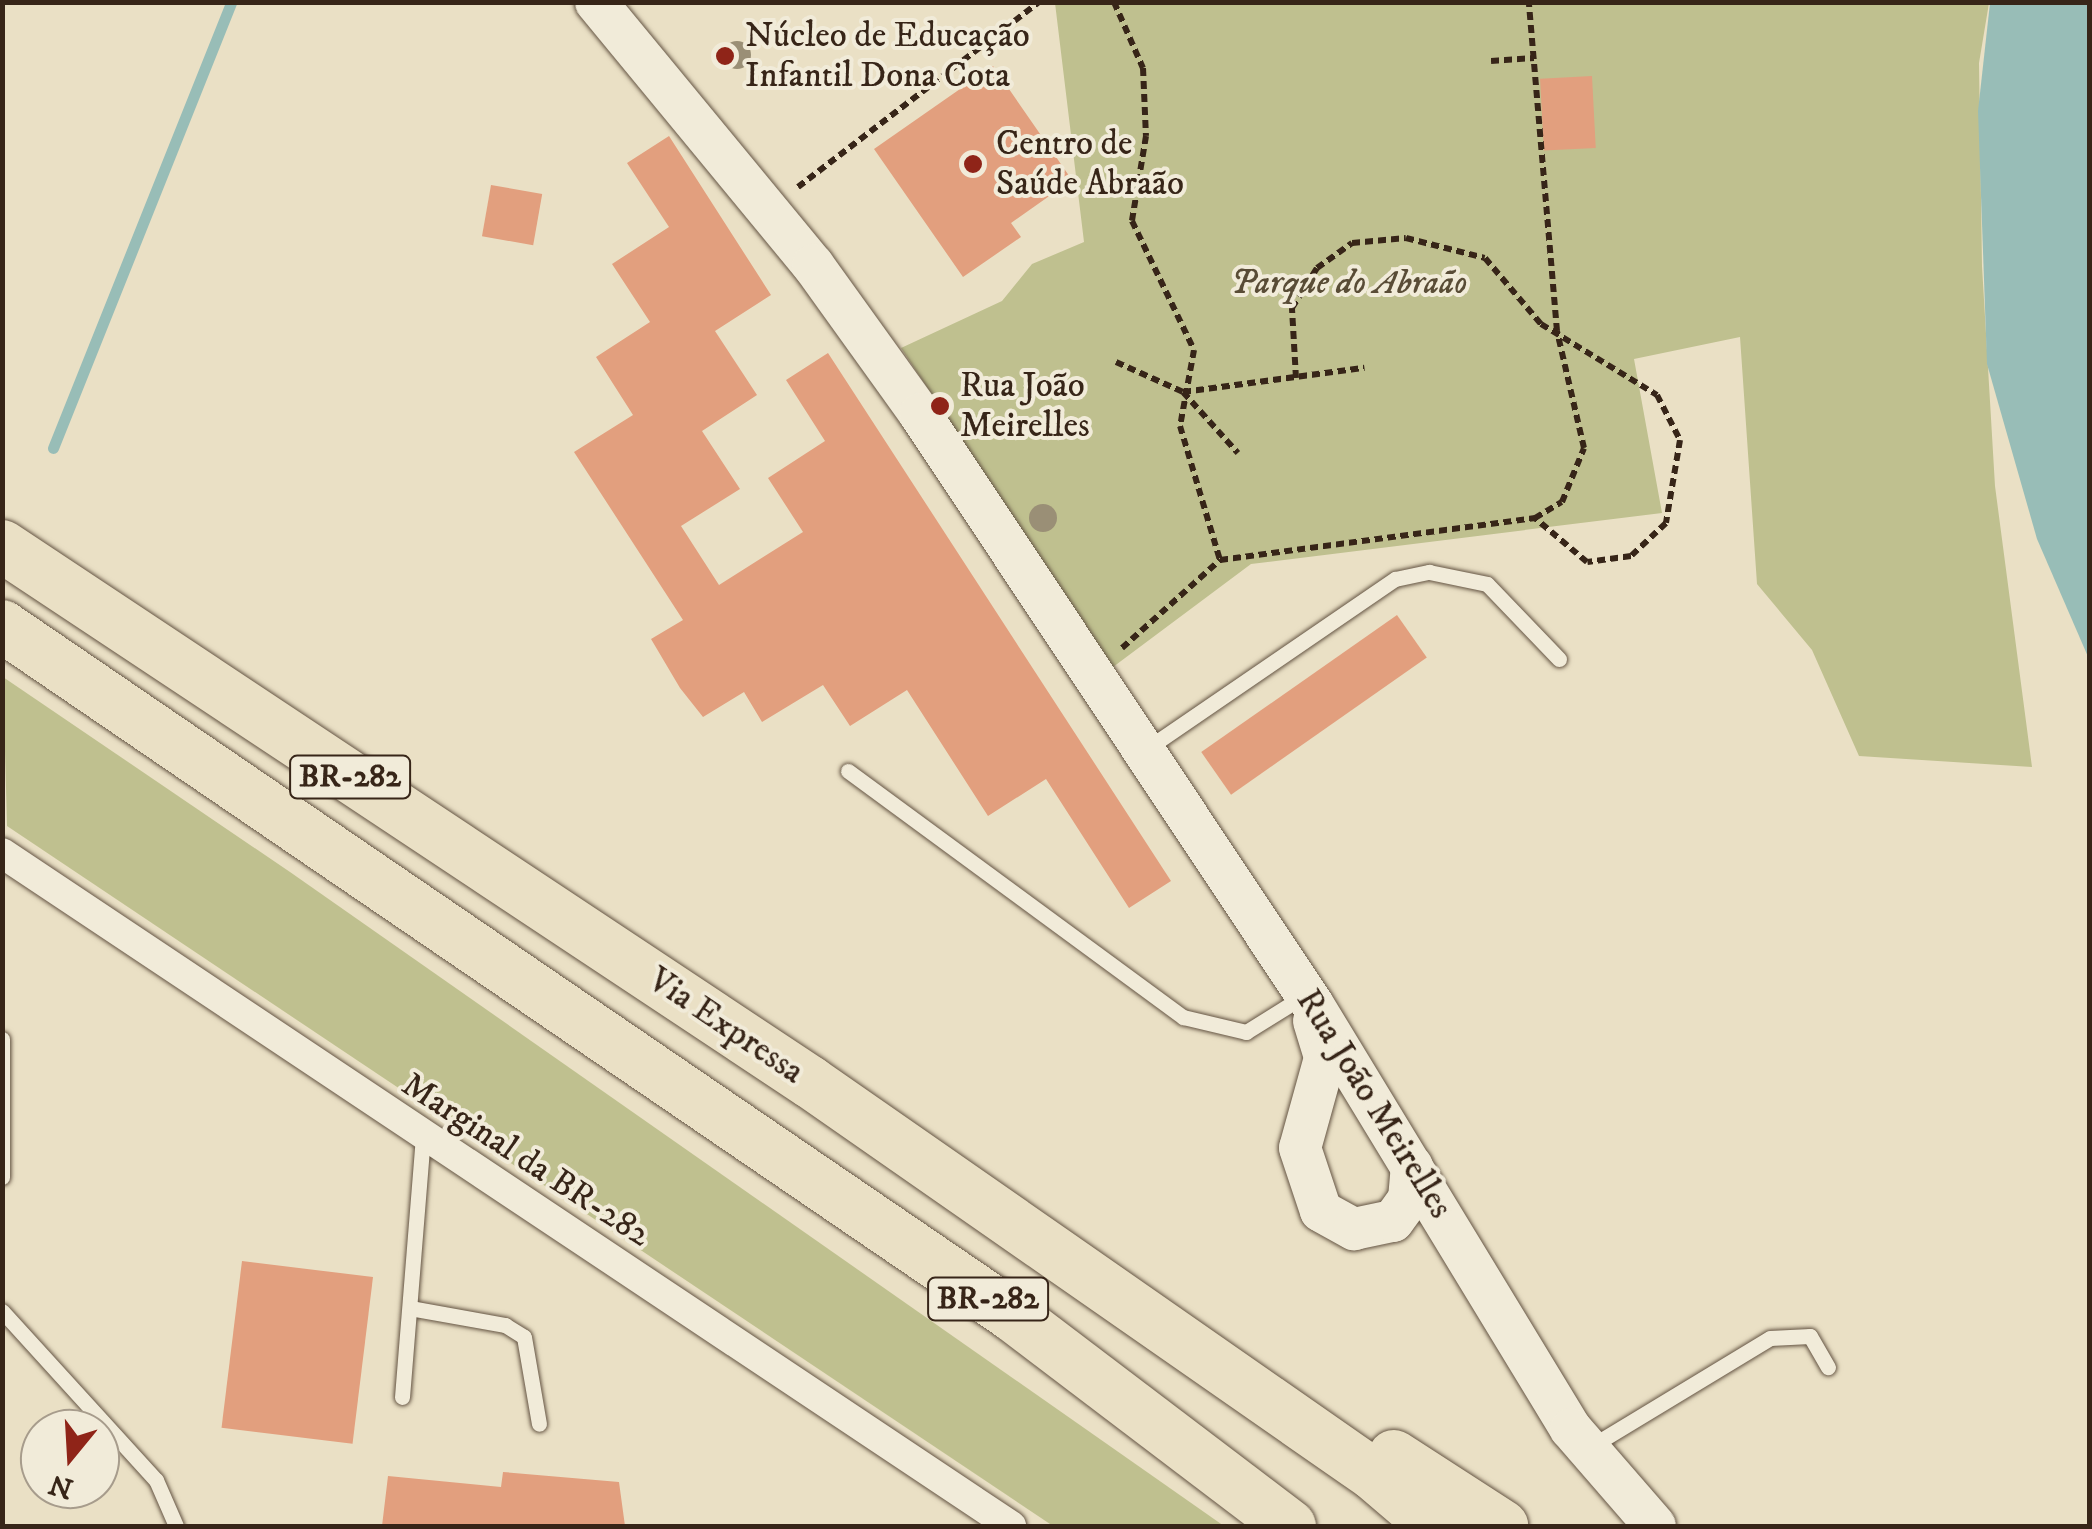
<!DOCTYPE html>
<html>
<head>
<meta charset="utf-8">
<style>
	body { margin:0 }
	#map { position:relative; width:2092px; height:1529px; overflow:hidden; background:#eae0c5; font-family:"IM FELL DW Pica",serif }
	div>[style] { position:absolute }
	.green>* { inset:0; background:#bfc08f }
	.water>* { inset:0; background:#98bdb7 }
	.stream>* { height:11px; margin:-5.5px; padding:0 5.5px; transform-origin:5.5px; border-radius:5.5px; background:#98bdb7 }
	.building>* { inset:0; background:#e29f7e; transform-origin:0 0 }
	.path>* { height:6px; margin-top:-3px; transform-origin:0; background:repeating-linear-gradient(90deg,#372518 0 8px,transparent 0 13px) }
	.roads { filter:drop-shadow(0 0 2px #645443) drop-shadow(0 0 2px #645443) }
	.service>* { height:15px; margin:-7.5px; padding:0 7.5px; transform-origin:7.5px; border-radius:7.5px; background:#f1ebd9 }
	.minor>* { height:30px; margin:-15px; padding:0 15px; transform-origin:15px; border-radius:15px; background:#f1ebd9 }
	.secondary>* { height:42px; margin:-21px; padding:0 21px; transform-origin:21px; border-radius:21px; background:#f1ebd9 }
	.motorway>* { height:52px; margin:-26px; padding:0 26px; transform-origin:26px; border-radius:26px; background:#eae0c5 }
	.trees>* { width:28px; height:28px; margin:-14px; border-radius:50%; background:#9a8f76 }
	.dots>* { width:28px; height:28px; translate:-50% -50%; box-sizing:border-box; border:5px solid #f1ebd9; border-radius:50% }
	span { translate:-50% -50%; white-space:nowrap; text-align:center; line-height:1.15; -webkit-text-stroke:8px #f1ebd9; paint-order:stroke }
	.shield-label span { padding:2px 8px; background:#f1ebd9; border:2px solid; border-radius:8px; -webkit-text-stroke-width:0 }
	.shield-label { font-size:32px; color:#372518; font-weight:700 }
	.poi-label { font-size:35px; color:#372518 }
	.left { translate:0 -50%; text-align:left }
	.park-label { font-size:35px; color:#594c36; font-style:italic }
	.street-label { font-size:35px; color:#372518 }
	.frame { position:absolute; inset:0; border:5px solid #372518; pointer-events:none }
	.north { position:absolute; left:20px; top:1409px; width:100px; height:100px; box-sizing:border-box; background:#f1ebd9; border:2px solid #a79c8c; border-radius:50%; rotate:198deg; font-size:28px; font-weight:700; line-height:40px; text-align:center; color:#372518 }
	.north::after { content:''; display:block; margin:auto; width:35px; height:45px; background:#8f2418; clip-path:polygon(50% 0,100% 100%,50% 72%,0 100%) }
</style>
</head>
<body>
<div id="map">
	<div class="green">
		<i style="clip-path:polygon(1055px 3px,1989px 3px,1979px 63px,1982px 266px,1995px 486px,2032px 767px,1859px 756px,1812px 650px,1757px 584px,1740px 337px,1634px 359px,1662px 513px,1251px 564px,1113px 667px,901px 348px,1002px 301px,1032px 264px,1084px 242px)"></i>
		<i style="clip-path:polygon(3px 677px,290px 872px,1224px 1526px,1053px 1526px,7px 826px)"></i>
	</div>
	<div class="water">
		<i style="clip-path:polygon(1990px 3px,2089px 3px,2089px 659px,2037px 539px,1987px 364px,1978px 111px)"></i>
	</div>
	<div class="stream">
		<i style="left:53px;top:448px;width:480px;rotate:-68.2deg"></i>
	</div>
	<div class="building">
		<i style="clip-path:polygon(993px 66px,1072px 180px,1011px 223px,1021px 237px,963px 277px,874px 149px)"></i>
		<i style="left:1592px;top:76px;width:72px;height:52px;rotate:87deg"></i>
		<i style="clip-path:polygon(669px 136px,771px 295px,715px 331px,757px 395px,702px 431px,740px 489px,681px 526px,719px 585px,803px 532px,768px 478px,825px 441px,786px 380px,828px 353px,1171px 881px,1129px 908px,1046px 779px,988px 816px,907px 690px,850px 726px,823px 685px,762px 722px,744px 692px,703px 717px,680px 688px,651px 639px,683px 620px,574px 452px,633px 415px,596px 357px,650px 322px,612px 264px,669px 227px,627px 163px)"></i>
		<i style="left:491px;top:185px;width:52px;height:52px;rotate:10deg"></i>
		<i style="left:1397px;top:615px;width:52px;height:239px;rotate:55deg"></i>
		<i style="left:242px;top:1261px;width:132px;height:168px;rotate:7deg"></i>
		<i style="clip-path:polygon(503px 1472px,619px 1482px,625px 1526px,382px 1526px,388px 1476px,501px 1487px)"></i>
	</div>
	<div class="path">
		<i style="left:1114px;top:2px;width:72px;rotate:66.3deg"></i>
		<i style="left:1143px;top:68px;width:68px;rotate:87.5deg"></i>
		<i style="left:1146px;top:136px;width:86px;rotate:99.4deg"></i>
		<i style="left:1132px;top:221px;width:143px;rotate:64.3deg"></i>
		<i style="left:1194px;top:350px;width:77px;rotate:100.4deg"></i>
		<i style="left:1180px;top:426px;width:140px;rotate:73.4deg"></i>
		<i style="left:1491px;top:61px;width:43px;rotate:-4deg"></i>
		<i style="left:798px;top:187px;width:304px;rotate:-37.5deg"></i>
		<i style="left:1116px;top:362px;width:73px;rotate:24.1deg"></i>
		<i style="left:1183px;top:392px;width:82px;rotate:48deg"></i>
		<i style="left:1296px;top:378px;width:70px;rotate:-93.3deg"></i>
		<i style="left:1292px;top:308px;width:47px;rotate:-58deg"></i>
		<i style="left:1317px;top:268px;width:43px;rotate:-35.5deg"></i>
		<i style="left:1352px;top:243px;width:54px;rotate:-5.3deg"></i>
		<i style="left:1406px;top:238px;width:81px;rotate:14.2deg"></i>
		<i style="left:1485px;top:258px;width:87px;rotate:49.7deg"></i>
		<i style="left:1541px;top:324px;width:136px;rotate:31.5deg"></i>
		<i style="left:1657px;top:395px;width:51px;rotate:62.9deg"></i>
		<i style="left:1680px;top:440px;width:84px;rotate:99.6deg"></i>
		<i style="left:1666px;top:523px;width:48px;rotate:136.7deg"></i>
		<i style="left:1631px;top:556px;width:44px;rotate:172.2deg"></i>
		<i style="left:1587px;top:562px;width:68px;rotate:-139.8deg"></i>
		<i style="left:1183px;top:392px;width:183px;rotate:-7.6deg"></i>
		<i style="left:1122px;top:648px;width:132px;rotate:-41.9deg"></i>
		<i style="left:1220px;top:560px;width:318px;rotate:-7.6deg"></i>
		<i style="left:1535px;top:518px;width:31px;rotate:-31deg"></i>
		<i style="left:1562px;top:502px;width:58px;rotate:-67.8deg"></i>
		<i style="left:1584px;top:448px;width:120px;rotate:-103deg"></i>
		<i style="left:1557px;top:331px;width:330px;rotate:-94.9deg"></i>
	</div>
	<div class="roads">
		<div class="service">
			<i style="left:1145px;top:750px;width:303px;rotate:-34.4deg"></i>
			<i style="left:1395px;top:579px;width:35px;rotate:-12deg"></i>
			<i style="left:1429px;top:572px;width:59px;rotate:11.7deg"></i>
			<i style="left:1487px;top:584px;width:104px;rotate:46.2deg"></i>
			<i style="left:848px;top:771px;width:416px;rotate:36.3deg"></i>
			<i style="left:1183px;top:1017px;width:65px;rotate:13.4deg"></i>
			<i style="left:1246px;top:1032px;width:66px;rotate:-32deg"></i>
			<i style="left:2px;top:1039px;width:138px;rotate:90deg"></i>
			<i style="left:410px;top:1308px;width:97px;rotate:10.1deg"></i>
			<i style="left:505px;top:1325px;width:22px;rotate:32deg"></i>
			<i style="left:524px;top:1337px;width:88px;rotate:80.2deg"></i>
			<i style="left:2px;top:1311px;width:229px;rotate:47.7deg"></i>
			<i style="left:156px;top:1480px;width:50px;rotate:66.5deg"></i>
			<i style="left:402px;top:1397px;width:261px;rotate:-85.4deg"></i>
			<i style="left:1590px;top:1447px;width:210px;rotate:-31.2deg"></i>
			<i style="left:1770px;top:1338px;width:40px;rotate:-2.9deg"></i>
			<i style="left:1810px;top:1336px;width:36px;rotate:60deg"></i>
		</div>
		<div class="minor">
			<i style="left:2px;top:853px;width:1213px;rotate:33.7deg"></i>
		</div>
		<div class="secondary">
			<i style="left:596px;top:2px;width:341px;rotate:50.5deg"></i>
			<i style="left:813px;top:265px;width:183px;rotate:54.3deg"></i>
			<i style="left:920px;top:414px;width:710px;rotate:56.38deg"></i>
			<i style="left:1313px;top:1005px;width:496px;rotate:58.7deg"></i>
			<i style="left:1571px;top:1429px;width:128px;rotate:49.1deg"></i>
			<i style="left:1314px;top:1021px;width:39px;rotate:73deg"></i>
			<i style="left:1325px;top:1058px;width:93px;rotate:105.5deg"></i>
			<i style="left:1300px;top:1148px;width:66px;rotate:71.6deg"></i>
			<i style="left:1321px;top:1211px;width:38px;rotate:29deg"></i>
			<i style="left:1354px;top:1229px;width:40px;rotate:-12deg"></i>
			<i style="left:1393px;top:1221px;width:27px;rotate:-54deg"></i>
			<i style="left:1409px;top:1199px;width:33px;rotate:-85deg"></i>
		</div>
		<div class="motorway">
			<i style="left:2px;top:546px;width:970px;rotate:33.56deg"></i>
			<i style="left:810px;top:1082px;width:686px;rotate:34.85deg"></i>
			<i style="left:1373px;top:1474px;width:80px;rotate:40.4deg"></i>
			<i style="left:2px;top:626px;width:1223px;rotate:34.3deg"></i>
			<i style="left:1012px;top:1315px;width:349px;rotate:37.2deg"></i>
			<i style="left:1394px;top:1456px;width:129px;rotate:32.9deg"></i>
		</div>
	</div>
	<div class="trees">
		<i style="left:737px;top:55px"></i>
		<i style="left:1043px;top:518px"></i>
	</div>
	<div class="dots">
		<i style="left:725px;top:56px;background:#8f2418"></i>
		<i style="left:973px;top:164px;background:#8f2418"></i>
		<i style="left:940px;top:406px;background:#8f2418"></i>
	</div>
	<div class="shield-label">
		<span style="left:350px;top:777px">BR-282</span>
		<span style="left:988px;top:1299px">BR-282</span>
	</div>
	<div class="poi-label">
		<span class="left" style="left:745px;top:56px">Núcleo de Educação<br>Infantil Dona Cota</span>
		<span class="left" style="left:996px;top:164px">Centro de<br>Saúde Abraão</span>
		<span class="left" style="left:960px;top:406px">Rua João<br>Meirelles</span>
	</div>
	<div class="park-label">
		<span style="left:1349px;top:283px">Parque do Abraão</span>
	</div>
	<div class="street-label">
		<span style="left:726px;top:1026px;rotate:34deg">Via Expressa</span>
		<span style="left:1374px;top:1104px;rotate:58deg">Rua João Meirelles</span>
		<span style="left:526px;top:1160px;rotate:33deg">Marginal da BR-282</span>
	</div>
	<div class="frame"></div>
	<div class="north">N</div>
</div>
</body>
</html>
